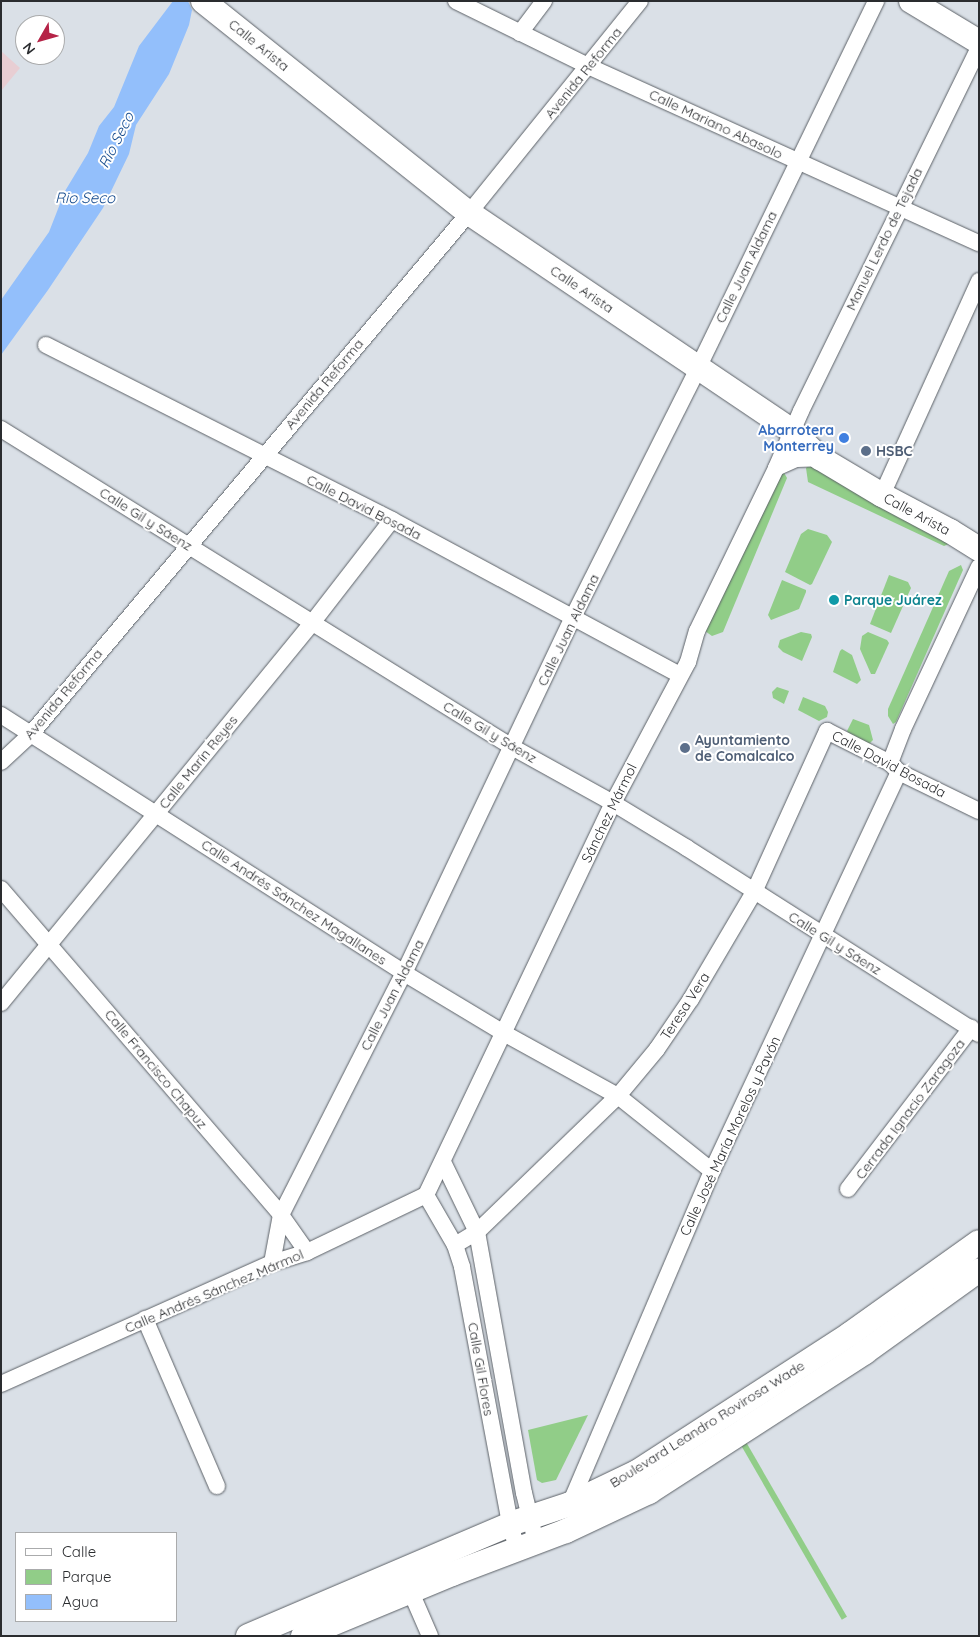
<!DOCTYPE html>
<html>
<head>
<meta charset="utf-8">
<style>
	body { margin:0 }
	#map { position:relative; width:980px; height:1637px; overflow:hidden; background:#dae0e7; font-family:Quicksand,sans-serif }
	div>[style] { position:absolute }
	.medical>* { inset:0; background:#e8ced3 }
	.green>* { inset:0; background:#91cd88; transform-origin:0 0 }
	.water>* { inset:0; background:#93bffb }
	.roads { filter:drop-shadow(0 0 1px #5c6167) drop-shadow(0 0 1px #5c6167) }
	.street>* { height:16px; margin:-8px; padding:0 8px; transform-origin:8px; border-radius:8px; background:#fff }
	.secondary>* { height:24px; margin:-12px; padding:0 12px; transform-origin:12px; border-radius:12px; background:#fff }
	.dots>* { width:14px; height:14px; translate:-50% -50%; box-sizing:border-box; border:2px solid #fff; border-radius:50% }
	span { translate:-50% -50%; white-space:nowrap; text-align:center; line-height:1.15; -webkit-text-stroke:4px #fff; paint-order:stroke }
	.street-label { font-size:14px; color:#2a2c2f }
	.shop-label { font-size:14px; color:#366cbe; font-weight:700 }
	.right { translate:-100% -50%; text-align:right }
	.service-label { font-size:14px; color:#4e5e75; font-weight:700 }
	.left { translate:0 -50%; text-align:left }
	.culture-label { font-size:14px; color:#0d838f; font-weight:700 }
	.water-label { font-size:15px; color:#174c8e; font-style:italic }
	.frame { position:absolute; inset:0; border:2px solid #2a2c2f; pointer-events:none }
	.legend { position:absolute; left:15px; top:1532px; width:162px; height:90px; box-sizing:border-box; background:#fff; border:1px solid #aaabac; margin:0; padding:6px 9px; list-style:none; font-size:15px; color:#2a2c2f }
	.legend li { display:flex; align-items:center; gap:10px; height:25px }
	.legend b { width:25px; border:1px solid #aaabac }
	.north { position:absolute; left:15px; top:15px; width:50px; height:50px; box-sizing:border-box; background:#fff; border:1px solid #aaabac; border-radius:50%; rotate:232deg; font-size:14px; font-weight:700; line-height:20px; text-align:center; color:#2a2c2f }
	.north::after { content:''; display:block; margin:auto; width:18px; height:22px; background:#b52347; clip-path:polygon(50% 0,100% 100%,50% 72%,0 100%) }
</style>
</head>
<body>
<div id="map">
	<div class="medical">
		<i style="clip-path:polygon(1px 51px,20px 68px,1px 91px)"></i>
	</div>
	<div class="green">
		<i style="clip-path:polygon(811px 463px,951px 543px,944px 546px,808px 482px,806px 468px)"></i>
		<i style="clip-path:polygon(783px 471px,787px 478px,723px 632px,712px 636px,705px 631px)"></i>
		<i style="clip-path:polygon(808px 529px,827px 535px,832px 542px,812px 584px,810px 585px,785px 572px,801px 534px)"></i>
		<i style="clip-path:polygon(961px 565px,963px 570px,896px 722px,893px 724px,888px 716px,888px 709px,949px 571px)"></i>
		<i style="clip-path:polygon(889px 575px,908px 582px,911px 588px,891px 633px,870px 624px)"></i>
		<i style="clip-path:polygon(782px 580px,806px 590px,806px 592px,799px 609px,771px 620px,768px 615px)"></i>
		<i style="clip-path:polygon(801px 632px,811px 634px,812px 637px,802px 661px,783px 652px,778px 647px,780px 640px)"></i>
		<i style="clip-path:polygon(868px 632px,887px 640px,889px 643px,875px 674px,871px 674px,860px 649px,862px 636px)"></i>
		<i style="clip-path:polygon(842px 649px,852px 655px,861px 680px,857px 684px,833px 672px,840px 651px)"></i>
		<i style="clip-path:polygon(777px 687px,789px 691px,784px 704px,773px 698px,772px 692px)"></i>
		<i style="clip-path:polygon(803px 697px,825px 706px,828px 712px,827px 717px,819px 721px,798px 710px)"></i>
		<i style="clip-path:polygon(853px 719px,869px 725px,873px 740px,869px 744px,850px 735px,847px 731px)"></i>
		<i style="clip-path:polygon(588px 1415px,556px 1480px,542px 1483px,537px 1480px,528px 1430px)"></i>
		<i style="left:742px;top:1435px;width:210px;height:6px;rotate:60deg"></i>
	</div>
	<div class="water">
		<i style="clip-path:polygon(173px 1px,188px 1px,192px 10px,189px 25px,169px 74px,136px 125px,129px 154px,103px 208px,48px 290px,1px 355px,1px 300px,49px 232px,65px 191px,88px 153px,99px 126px,114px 107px,139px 46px)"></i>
	</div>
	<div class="roads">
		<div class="street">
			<i style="left:456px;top:1px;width:147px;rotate:26.2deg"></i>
			<i style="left:588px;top:66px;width:429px;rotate:24.4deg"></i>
			<i style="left:520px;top:33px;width:40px;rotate:-53deg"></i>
			<i style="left:46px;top:345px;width:388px;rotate:26.8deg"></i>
			<i style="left:392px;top:520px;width:327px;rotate:28.3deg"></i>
			<i style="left:1px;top:429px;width:602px;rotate:31.89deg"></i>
			<i style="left:512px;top:747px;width:115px;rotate:29deg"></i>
			<i style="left:613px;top:803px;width:87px;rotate:31.3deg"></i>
			<i style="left:687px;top:848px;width:346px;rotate:32.5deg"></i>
			<i style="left:776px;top:468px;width:22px;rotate:-24deg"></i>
			<i style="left:796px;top:459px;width:24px;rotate:-2deg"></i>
			<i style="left:882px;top:495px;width:235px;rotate:-65.6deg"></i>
			<i style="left:1px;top:715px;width:479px;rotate:32.6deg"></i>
			<i style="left:404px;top:973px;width:114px;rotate:31deg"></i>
			<i style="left:502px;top:1032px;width:132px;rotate:28.9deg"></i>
			<i style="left:618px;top:1096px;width:120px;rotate:38.6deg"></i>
			<i style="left:1px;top:762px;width:41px;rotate:-43deg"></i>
			<i style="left:31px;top:734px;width:681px;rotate:-49.95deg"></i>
			<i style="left:469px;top:213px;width:272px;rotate:-51.1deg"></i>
			<i style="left:890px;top:763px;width:36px;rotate:-69deg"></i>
			<i style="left:903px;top:729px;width:179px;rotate:-64.9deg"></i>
			<i style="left:1px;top:889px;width:430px;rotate:49.3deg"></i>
			<i style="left:281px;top:1215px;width:45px;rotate:54.9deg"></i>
			<i style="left:1px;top:1003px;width:491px;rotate:-50.7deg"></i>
			<i style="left:312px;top:623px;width:130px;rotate:-52.2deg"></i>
			<i style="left:443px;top:1162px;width:78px;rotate:64.1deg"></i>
			<i style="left:477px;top:1232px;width:265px;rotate:79.8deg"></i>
			<i style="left:524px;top:1493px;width:50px;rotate:76.2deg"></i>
			<i style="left:848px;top:1189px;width:203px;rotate:-52.6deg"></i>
			<i style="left:426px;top:1195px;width:434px;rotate:-64.5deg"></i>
			<i style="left:613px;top:803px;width:160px;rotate:-62deg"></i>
			<i style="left:688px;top:662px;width:32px;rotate:-74deg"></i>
			<i style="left:697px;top:631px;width:181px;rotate:-64.1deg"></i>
			<i style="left:776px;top:468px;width:62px;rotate:-66.3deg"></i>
			<i style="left:801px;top:411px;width:405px;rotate:-63.9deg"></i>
			<i style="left:426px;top:1195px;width:58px;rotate:59.9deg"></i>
			<i style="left:455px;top:1245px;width:23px;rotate:72deg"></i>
			<i style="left:462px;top:1267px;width:261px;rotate:79.4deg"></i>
			<i style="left:510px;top:1524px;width:26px;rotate:74deg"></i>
			<i style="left:455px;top:1245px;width:26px;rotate:-31deg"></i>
			<i style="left:477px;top:1232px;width:196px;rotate:-44deg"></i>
			<i style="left:618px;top:1096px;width:61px;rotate:-50.3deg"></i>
			<i style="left:657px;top:1049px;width:60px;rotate:-55.8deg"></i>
			<i style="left:691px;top:999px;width:124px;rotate:-59.5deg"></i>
			<i style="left:754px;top:892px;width:177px;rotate:-65.6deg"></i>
			<i style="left:827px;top:731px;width:71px;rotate:26.9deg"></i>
			<i style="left:890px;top:763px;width:13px;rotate:45deg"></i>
			<i style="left:899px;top:772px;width:89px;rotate:26deg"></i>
			<i style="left:272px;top:1263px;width:49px;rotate:-79.4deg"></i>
			<i style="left:281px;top:1215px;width:271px;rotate:-63.1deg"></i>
			<i style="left:404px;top:973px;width:392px;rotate:-64.6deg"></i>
			<i style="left:572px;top:619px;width:281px;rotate:-63.3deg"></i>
			<i style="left:698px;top:368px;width:408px;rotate:-64.1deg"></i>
			<i style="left:145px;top:1319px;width:182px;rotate:66.7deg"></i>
			<i style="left:1px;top:1384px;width:297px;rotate:-24.1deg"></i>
			<i style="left:272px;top:1263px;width:37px;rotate:-17deg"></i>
			<i style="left:307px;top:1252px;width:132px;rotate:-25.6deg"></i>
			<i style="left:570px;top:1504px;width:362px;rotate:-66.9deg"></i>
			<i style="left:712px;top:1171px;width:441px;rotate:-64.9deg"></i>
			<i style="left:407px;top:1583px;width:58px;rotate:66.5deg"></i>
		</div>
		<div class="secondary">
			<i style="left:203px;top:1px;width:340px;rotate:38.6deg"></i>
			<i style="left:469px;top:213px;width:390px;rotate:34deg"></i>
			<i style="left:792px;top:431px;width:39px;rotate:44deg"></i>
			<i style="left:820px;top:458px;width:72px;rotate:30.8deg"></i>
			<i style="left:882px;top:495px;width:77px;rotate:27.9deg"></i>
			<i style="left:950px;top:531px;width:34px;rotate:32deg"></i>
			<i style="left:911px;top:1px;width:79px;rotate:31.1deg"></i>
			<i style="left:248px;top:1636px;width:285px;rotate:-23.1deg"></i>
			<i style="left:510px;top:1524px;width:63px;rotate:-18.4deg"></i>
			<i style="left:570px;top:1504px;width:74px;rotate:-25.5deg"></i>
			<i style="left:637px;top:1472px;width:254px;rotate:-32.9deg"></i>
			<i style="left:850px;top:1334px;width:158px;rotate:-35.5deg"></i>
			<i style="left:303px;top:1636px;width:161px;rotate:-22.6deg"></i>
			<i style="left:452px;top:1574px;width:122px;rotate:-20.7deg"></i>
			<i style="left:566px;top:1531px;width:92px;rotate:-25.2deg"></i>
			<i style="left:649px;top:1492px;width:257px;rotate:-32.9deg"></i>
			<i style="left:865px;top:1352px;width:140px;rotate:-35.7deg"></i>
		</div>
	</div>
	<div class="dots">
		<i style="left:844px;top:438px;background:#3f7fe0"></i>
		<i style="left:866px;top:451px;background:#5c6f8a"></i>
		<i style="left:834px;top:600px;background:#0f9aa8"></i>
		<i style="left:685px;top:748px;background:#5c6f8a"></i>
	</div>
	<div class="street-label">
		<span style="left:259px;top:45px;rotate:39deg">Calle Arista</span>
		<span style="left:583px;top:73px;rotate:-51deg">Avenida Reforma</span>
		<span style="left:716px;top:124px;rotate:25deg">Calle Mariano Abasolo</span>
		<span style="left:884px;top:239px;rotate:-64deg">Manuel Lerdo de Tejada</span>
		<span style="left:746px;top:267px;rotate:-64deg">Calle Juan Aldama</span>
		<span style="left:582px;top:289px;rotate:34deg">Calle Arista</span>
		<span style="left:324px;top:384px;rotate:-50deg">Avenida Reforma</span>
		<span style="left:364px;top:507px;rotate:27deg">Calle David Bosada</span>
		<span style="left:917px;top:514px;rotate:28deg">Calle Arista</span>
		<span style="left:146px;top:519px;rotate:32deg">Calle Gil y Sáenz</span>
		<span style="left:568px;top:630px;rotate:-64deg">Calle Juan Aldama</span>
		<span style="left:63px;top:694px;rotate:-50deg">Avenida Reforma</span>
		<span style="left:490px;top:732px;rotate:31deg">Calle Gil y Sáenz</span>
		<span style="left:198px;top:762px;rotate:-51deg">Calle Marín Reyes</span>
		<span style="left:889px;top:764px;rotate:28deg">Calle David Bosada</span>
		<span style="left:609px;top:813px;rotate:-64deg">Sánchez Mármol</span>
		<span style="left:294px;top:902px;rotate:33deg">Calle Andrés Sánchez Magallanes</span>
		<span style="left:835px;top:943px;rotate:32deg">Calle Gil y Sáenz</span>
		<span style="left:392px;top:995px;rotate:-63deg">Calle Juan Aldama</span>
		<span style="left:685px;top:1006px;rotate:-57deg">Teresa Vera</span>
		<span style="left:156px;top:1069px;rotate:50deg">Calle Francisco Chapuz</span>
		<span style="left:910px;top:1109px;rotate:-53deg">Cerrada Ignacio Zaragoza</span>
		<span style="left:730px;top:1136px;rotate:-65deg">Calle José María Morelos y Pavón</span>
		<span style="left:214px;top:1291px;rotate:-23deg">Calle Andrés Sánchez Mármol</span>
		<span style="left:481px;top:1369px;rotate:80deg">Calle Gil Flores</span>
		<span style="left:707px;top:1424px;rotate:-32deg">Boulevard Leandro Rovirosa Wade</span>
	</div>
	<div class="shop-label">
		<span class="right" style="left:834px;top:438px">Abarrotera<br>Monterrey</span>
	</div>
	<div class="service-label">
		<span class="left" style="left:876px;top:451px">HSBC</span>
		<span class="left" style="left:695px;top:748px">Ayuntamiento<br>de Comalcalco</span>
	</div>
	<div class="culture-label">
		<span class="left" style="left:844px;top:600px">Parque Juárez</span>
	</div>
	<div class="water-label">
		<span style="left:116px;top:140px;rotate:-63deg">Río Seco</span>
		<span style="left:85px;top:198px">Rio Seco</span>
	</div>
	<div class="frame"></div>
	<ul class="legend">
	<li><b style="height:6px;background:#fff"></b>Calle</li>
	<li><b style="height:14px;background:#91cd88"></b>Parque</li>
	<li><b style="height:14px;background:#93bffb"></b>Agua</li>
	</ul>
	<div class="north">N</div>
</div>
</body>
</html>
